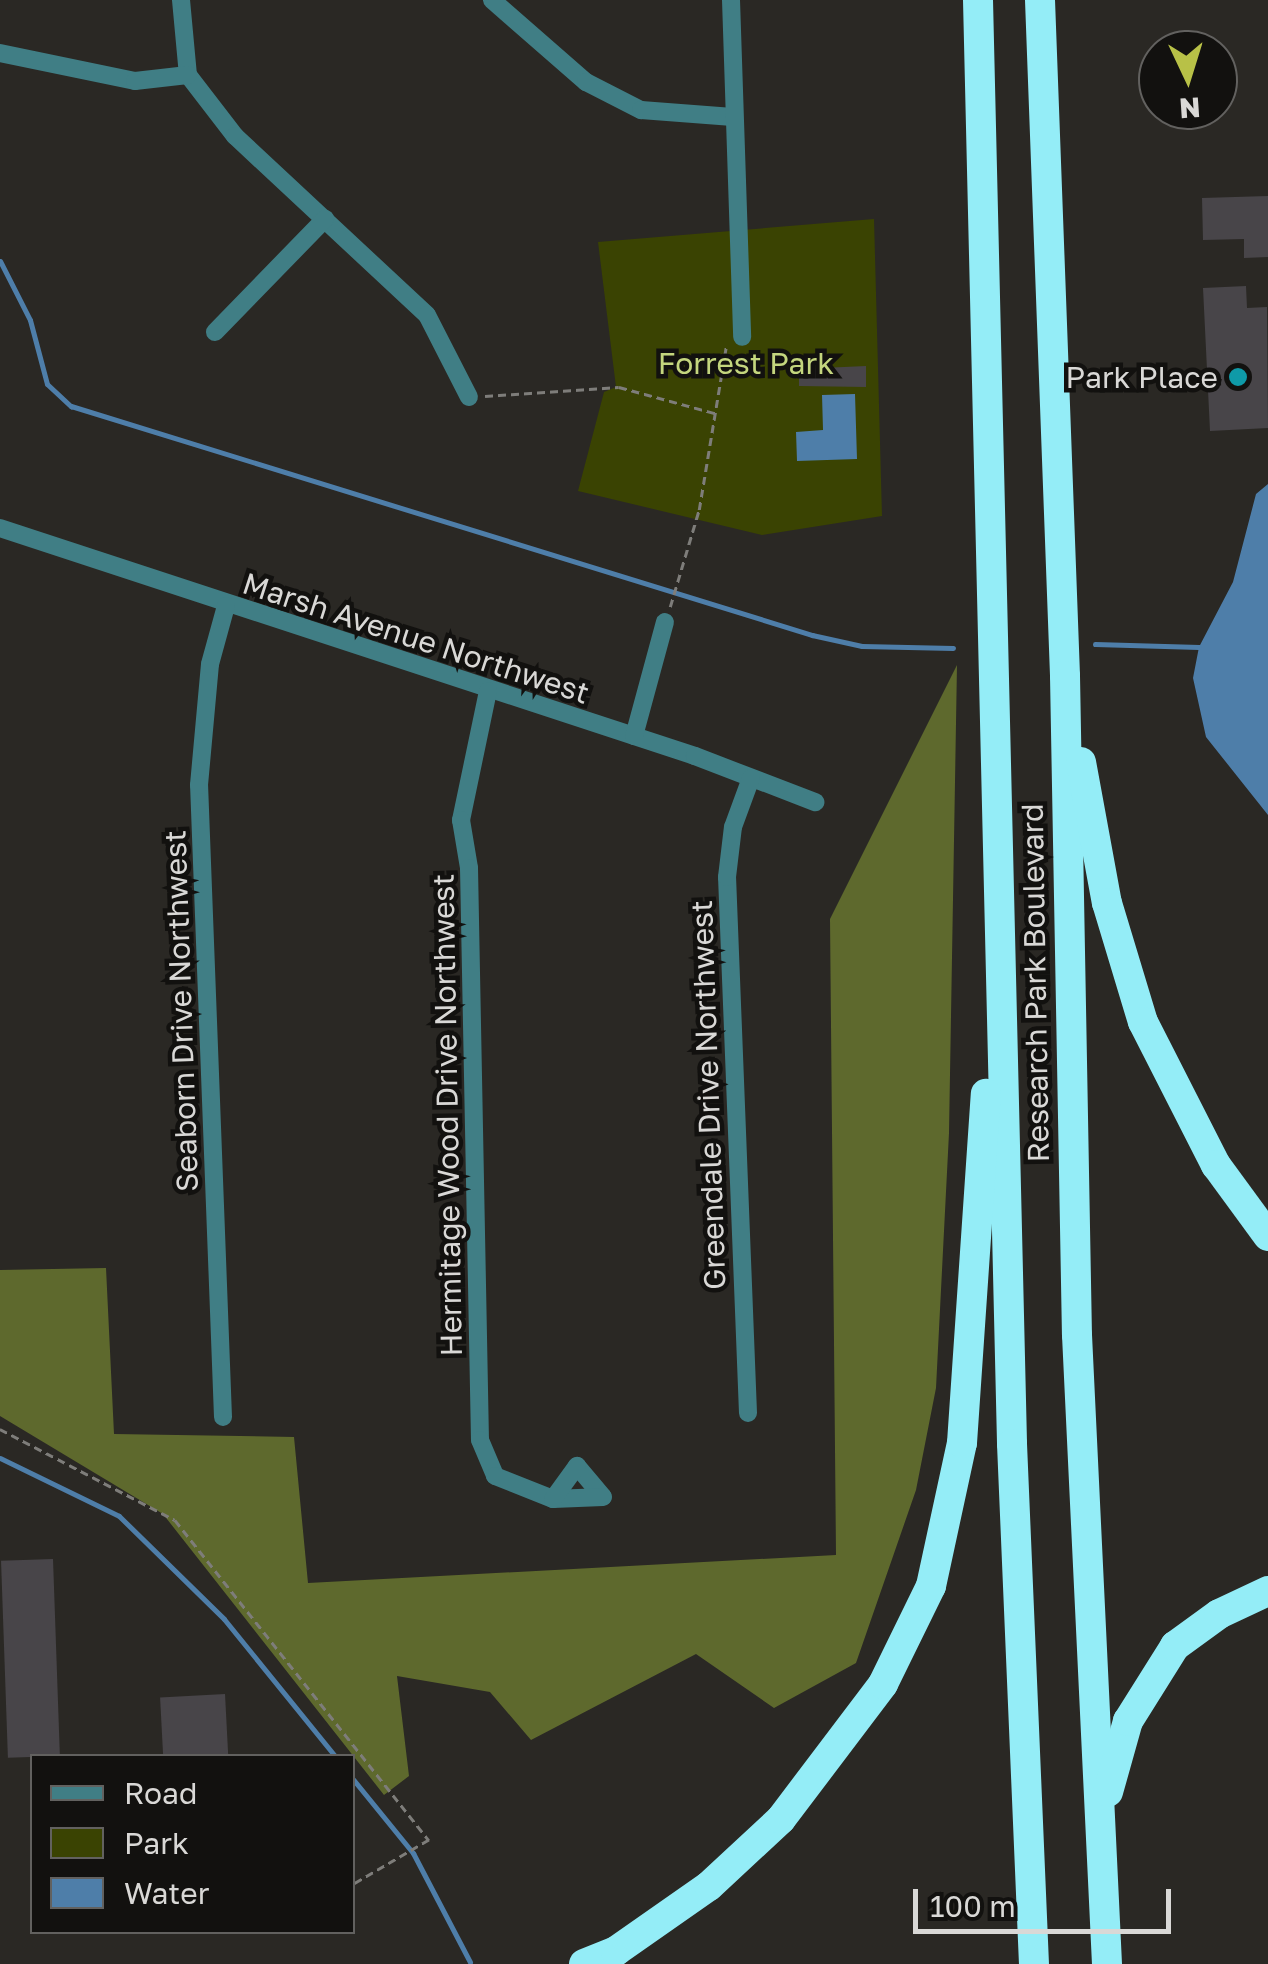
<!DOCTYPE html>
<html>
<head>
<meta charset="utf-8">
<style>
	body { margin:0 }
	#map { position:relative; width:1268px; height:1964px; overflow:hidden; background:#2a2824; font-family:"Golos Text",sans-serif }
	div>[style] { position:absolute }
	.green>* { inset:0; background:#3a4302 }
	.forest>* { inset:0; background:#5e692d }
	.water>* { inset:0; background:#4e7ea9 }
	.stream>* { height:5px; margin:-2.5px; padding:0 2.5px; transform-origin:2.5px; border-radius:2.5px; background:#4e7ea9 }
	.building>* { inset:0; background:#484549; transform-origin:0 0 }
	.path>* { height:2.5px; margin-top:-1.25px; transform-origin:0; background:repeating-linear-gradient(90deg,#7e7d7a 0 8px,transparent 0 13px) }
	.minor>* { height:18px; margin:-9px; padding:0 9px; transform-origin:9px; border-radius:9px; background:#407e85 }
	.motorway>* { height:30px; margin:-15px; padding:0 15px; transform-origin:15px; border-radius:15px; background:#94edf7 }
	.dots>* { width:28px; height:28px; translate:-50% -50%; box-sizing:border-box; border:5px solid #12110f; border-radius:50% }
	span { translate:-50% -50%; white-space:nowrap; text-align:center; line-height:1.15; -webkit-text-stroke:9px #12110f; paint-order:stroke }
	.park-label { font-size:30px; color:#c4d67e }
	.poi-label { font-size:30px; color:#d9d8d6 }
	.right { translate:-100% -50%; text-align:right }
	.street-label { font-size:30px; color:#d9d8d6 }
	.legend { position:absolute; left:30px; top:1754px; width:325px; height:180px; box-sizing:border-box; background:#12110f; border:2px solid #62615f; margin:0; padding:12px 18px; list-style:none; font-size:30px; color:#d9d8d6 }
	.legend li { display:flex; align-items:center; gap:20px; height:50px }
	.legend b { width:50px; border:2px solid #62615f }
	.north { position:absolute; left:1138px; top:30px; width:100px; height:100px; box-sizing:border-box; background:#12110f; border:2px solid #62615f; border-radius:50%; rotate:176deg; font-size:28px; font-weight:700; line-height:40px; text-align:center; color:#d9d8d6 }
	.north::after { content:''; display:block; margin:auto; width:35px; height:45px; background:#b8c147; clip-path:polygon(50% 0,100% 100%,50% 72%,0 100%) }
	.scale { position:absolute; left:913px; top:1889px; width:258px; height:45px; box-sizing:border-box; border:5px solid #d9d8d6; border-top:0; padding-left:12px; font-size:30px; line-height:35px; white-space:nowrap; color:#d9d8d6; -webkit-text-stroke:8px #12110f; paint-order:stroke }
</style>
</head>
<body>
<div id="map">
	<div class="green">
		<i style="clip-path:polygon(874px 219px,882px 516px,762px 535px,578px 491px,604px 392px,616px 387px,598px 242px)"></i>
	</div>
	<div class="forest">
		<i style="clip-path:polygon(957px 665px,949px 1133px,936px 1388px,916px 1490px,856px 1663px,774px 1708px,696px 1654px,531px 1740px,490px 1692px,397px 1676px,409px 1776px,384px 1795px,163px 1514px,0 1416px,0 1270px,106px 1268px,114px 1434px,294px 1437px,308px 1583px,836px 1555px,830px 919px)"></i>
	</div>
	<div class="water">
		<i style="clip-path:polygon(855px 394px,857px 459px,797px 461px,796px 432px,823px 430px,822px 395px)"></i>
		<i style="clip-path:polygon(1268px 484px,1268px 815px,1206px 737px,1193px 678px,1199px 647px,1233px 582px,1256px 494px)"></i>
	</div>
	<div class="stream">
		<i style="left:0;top:261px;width:66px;rotate:63deg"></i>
		<i style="left:30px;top:320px;width:66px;rotate:75.1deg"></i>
		<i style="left:47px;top:384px;width:33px;rotate:43deg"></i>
		<i style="left:71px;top:406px;width:776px;rotate:17.17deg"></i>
		<i style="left:812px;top:635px;width:51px;rotate:12.4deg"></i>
		<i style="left:862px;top:646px;width:91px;rotate:1.3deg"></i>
		<i style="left:1095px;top:644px;width:104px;rotate:1.7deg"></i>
		<i style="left:0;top:1458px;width:132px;rotate:26deg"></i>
		<i style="left:119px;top:1516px;width:147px;rotate:44.4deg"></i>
		<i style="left:224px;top:1619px;width:176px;rotate:51deg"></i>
		<i style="left:352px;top:1778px;width:97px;rotate:50.9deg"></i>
		<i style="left:413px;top:1853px;width:123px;rotate:62.4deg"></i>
	</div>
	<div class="building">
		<i style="clip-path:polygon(1268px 196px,1268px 257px,1244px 258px,1244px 239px,1203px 240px,1202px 198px)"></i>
		<i style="clip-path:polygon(1246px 286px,1247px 308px,1267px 307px,1268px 428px,1210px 431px,1203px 288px)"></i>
		<i style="clip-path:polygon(866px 366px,866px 387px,799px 386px,799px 369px)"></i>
		<i style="left:53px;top:1559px;width:197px;height:52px;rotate:88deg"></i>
		<i style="left:225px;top:1694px;width:62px;height:65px;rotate:87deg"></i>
	</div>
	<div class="path">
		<i style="left:485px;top:396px;width:134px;rotate:-3.8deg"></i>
		<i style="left:619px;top:387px;width:103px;rotate:15.3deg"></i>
		<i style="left:670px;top:607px;width:101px;rotate:-73.4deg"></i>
		<i style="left:699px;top:510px;width:165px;rotate:-80.6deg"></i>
		<i style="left:0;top:1429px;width:197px;rotate:27.5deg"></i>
		<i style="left:175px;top:1520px;width:409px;rotate:51.6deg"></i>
		<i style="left:429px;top:1840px;width:89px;rotate:149.7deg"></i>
	</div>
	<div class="minor">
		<i style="left:181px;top:0;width:75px;rotate:84.7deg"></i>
		<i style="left:188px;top:75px;width:77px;rotate:52.4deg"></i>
		<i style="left:235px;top:136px;width:262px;rotate:43deg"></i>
		<i style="left:427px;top:315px;width:92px;rotate:62.9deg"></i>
		<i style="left:492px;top:0;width:125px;rotate:41.1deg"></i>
		<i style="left:586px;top:82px;width:62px;rotate:27deg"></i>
		<i style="left:641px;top:110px;width:92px;rotate:4.4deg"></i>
		<i style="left:731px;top:0;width:337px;rotate:88.1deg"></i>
		<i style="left:0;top:53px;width:138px;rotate:11.7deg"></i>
		<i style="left:135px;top:81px;width:53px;rotate:-6.5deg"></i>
		<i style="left:215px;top:332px;width:158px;rotate:-45.8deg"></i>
		<i style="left:0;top:528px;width:731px;rotate:18.16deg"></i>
		<i style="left:695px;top:756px;width:129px;rotate:21deg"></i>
		<i style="left:488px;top:691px;width:132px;rotate:101.8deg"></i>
		<i style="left:461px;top:820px;width:49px;rotate:80.5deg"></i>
		<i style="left:469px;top:868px;width:572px;rotate:88.9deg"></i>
		<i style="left:480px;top:1440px;width:39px;rotate:67deg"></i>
		<i style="left:495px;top:1476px;width:62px;rotate:21.6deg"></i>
		<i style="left:634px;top:736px;width:118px;rotate:-74.8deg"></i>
		<i style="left:748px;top:1413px;width:536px;rotate:-92.24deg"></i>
		<i style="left:727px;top:877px;width:50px;rotate:-83.2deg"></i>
		<i style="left:733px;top:827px;width:52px;rotate:-69.8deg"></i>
		<i style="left:223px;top:1417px;width:632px;rotate:-92.17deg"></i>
		<i style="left:199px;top:785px;width:121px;rotate:-84.8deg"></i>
		<i style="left:210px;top:664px;width:60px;rotate:-74.6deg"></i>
		<i style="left:577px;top:1466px;width:40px;rotate:50deg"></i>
		<i style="left:603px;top:1497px;width:50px;rotate:177.7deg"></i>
		<i style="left:553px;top:1499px;width:41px;rotate:-54deg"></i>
	</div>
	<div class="motorway">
		<i style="left:978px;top:0;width:1444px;rotate:88.65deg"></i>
		<i style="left:1012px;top:1444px;width:520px;rotate:87.58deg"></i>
		<i style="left:1040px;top:0;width:676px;rotate:87.88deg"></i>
		<i style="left:1065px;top:676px;width:659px;rotate:88.96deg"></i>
		<i style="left:1077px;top:1335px;width:630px;rotate:87.27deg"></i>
		<i style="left:1081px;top:762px;width:143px;rotate:79.6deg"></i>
		<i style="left:1107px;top:903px;width:124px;rotate:73.2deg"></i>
		<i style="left:1143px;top:1022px;width:161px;rotate:63deg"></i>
		<i style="left:1216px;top:1165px;width:88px;rotate:53.8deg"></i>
		<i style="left:1108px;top:1792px;width:74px;rotate:-74.3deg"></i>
		<i style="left:1128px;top:1721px;width:89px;rotate:-57.9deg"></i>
		<i style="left:1175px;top:1646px;width:54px;rotate:-36deg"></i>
		<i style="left:1219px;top:1614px;width:54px;rotate:-25.1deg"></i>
		<i style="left:584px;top:1964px;width:35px;rotate:-22deg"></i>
		<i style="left:616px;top:1951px;width:113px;rotate:-35deg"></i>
		<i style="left:709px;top:1886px;width:98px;rotate:-42.9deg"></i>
		<i style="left:781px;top:1819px;width:169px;rotate:-52.9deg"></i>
		<i style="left:883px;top:1684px;width:109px;rotate:-63.9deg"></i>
		<i style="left:931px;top:1586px;width:146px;rotate:-77.8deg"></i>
		<i style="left:962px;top:1443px;width:350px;rotate:-86.1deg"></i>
	</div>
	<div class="dots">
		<i style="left:1238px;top:377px;background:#0f9aa8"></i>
	</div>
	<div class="park-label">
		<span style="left:746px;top:363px">Forrest Park</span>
	</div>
	<div class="poi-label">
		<span class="right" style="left:1218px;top:377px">Park Place</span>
	</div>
	<div class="street-label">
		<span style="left:416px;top:638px;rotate:18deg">Marsh Avenue Northwest</span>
		<span style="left:1035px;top:983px;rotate:-91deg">Research Park Boulevard</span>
		<span style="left:181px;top:1011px;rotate:-92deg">Seaborn Drive Northwest</span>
		<span style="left:708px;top:1095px;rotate:-92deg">Greendale Drive Northwest</span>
		<span style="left:447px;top:1115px;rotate:-91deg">Hermitage Wood Drive Northwest</span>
	</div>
	<ul class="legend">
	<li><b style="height:12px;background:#407e85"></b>Road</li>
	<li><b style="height:28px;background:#3a4302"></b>Park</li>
	<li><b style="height:28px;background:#4e7ea9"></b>Water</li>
	</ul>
	<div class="north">N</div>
	<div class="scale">100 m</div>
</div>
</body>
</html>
